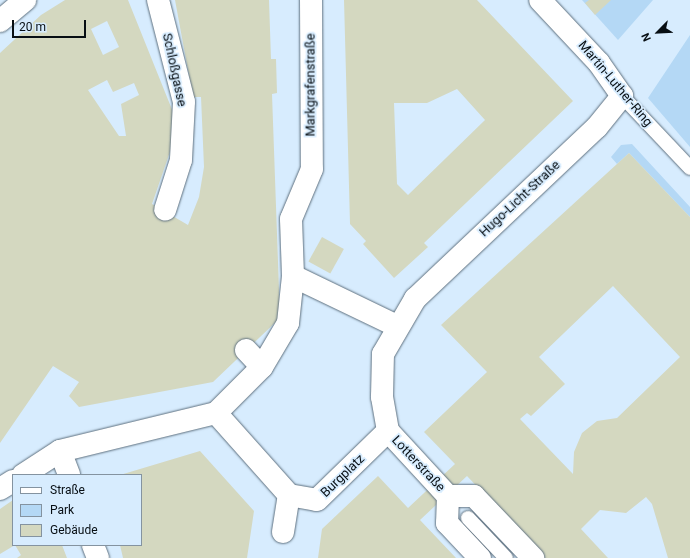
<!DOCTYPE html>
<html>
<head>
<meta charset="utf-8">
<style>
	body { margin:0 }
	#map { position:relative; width:690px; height:558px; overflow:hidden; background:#d7ecfe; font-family:Roboto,sans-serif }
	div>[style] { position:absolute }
	.green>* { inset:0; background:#b4d8f5 }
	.building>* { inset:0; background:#d4d8c0; transform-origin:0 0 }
	.roads { filter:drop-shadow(0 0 1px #5e707f) drop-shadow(0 0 1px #5e707f) }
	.lane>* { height:14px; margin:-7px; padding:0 7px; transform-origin:7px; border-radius:7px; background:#fff }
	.street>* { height:22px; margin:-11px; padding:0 11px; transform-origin:11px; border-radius:11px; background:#fff }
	span { translate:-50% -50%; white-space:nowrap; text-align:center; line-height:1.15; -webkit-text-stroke:3.5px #d7ecfe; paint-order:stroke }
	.street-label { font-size:13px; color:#070e13 }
	.legend { position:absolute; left:12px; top:474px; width:130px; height:72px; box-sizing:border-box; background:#d7ecfe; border:1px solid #8493a0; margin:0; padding:5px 7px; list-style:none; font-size:12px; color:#070e13 }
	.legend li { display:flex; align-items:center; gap:8px; height:20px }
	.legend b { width:20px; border:1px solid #8493a0 }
	.north { position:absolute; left:638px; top:12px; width:40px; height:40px; -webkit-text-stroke:3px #d7ecfe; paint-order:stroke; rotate:246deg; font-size:11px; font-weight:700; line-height:16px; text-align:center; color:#070e13 }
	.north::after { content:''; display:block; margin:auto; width:14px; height:18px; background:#070e13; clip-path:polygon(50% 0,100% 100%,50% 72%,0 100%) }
	.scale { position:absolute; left:12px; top:20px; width:74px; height:18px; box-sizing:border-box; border:2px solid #070e13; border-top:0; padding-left:5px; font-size:12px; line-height:14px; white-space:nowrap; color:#070e13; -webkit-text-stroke:3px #d7ecfe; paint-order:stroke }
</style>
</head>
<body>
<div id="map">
	<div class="green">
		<i style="clip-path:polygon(582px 0,653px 0,618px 40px)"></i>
		<i style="clip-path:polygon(690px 35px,690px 147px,648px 98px)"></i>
		<i style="clip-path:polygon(632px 144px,690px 207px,690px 217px,629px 153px,617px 164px,611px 157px,621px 145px)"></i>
	</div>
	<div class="building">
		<i style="clip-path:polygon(evenodd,65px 0,128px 0,173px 112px,173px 143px,152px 204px,188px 225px,199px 197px,204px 167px,201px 97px,193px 97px,175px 0,269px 0,271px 59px,276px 59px,277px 93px,272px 94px,280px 318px,213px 382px,79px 407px,69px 396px,79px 382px,53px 366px,0 443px,0 53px,41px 15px,65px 0,107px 21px,119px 47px,103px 55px,91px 29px,107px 21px,65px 0,107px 80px,113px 92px,134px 83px,139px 95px,121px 104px,126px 136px,119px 136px,88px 90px,107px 80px)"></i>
		<i style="clip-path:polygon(evenodd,344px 0,477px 0,573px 101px,424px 243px,428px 247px,394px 278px,363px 244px,366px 241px,350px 224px,344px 0,457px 89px,485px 120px,408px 195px,397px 184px,394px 103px,427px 103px,457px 89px)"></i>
		<i style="clip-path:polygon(589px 0,611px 0,595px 15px,585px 3px)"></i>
		<i style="clip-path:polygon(evenodd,629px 153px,690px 217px,690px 558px,668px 558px,652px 504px,646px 497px,626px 513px,600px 510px,581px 529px,608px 558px,545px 558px,467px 476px,420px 520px,456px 558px,318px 558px,322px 529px,378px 476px,408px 508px,455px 464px,424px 432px,487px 372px,441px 325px,629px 153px,613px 286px,680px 357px,617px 418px,597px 421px,582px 433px,574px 452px,573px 474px,520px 419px,527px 413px,531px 416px,565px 384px,539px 357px,613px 286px)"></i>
		<i style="left:322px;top:237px;width:25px;height:28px;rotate:29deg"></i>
		<i style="clip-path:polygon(200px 451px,254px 511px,247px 558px,123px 558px,120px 545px,141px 545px,141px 475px,120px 475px)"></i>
		<i style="clip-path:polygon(13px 500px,13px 545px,62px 545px,67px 558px,17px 558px,21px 555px,15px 545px,0 554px,0 509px)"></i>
	</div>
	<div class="roads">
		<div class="lane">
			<i style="left:622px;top:96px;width:99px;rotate:46.6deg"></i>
			<i style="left:468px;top:518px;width:55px;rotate:46.5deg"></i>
		</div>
		<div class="street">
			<i style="left:158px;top:0;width:105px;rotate:75.7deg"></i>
			<i style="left:184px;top:102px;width:58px;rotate:93deg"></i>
			<i style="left:181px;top:160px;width:52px;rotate:107.7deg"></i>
			<i style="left:311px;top:0;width:169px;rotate:89.7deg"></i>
			<i style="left:312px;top:169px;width:54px;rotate:112.8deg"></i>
			<i style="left:291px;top:219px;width:57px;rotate:88deg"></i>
			<i style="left:293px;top:276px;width:115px;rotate:25.7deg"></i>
			<i style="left:0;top:21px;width:33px;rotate:-40deg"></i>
			<i style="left:246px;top:350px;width:23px;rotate:47deg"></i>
			<i style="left:216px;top:413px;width:110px;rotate:48.3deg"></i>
			<i style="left:289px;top:495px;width:28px;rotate:10deg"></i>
			<i style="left:317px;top:500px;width:99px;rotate:-44.2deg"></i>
			<i style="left:388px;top:431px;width:35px;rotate:-100deg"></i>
			<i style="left:382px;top:397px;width:43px;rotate:-88.7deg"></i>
			<i style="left:383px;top:354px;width:64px;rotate:-59.8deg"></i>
			<i style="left:415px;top:299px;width:250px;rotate:-43.4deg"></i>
			<i style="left:597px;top:127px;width:40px;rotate:-51deg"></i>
			<i style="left:622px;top:96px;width:40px;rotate:-124.9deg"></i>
			<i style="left:599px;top:63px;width:86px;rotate:-133.1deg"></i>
			<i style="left:388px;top:431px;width:88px;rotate:47.3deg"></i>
			<i style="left:448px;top:496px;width:27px;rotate:92deg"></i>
			<i style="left:447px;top:523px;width:48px;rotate:46.7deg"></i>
			<i style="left:60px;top:451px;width:26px;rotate:69deg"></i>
			<i style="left:23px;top:475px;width:44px;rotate:-33deg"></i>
			<i style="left:60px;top:451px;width:161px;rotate:-13.7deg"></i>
			<i style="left:216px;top:413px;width:65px;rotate:-45deg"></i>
			<i style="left:262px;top:367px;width:51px;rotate:-59.4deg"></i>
			<i style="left:288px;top:323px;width:47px;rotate:-83.9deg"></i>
			<i style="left:0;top:489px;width:15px;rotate:-32deg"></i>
			<i style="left:448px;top:496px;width:26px"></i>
			<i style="left:474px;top:496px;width:86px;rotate:46.4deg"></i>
			<i style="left:283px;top:532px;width:37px;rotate:-81deg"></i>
			<i style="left:93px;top:545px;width:14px;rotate:69deg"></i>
		</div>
	</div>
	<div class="street-label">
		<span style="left:174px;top:70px;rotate:78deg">Schloßgasse</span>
		<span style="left:615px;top:84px;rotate:50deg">Martin-Luther-Ring</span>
		<span style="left:311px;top:85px;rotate:-90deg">Markgrafenstraße</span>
		<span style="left:520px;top:199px;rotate:-43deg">Hugo-Licht-Straße</span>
		<span style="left:418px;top:464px;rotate:47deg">Lotterstraße</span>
		<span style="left:343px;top:476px;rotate:-44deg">Burgplatz</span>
	</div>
	<ul class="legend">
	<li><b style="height:5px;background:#fff"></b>Straße</li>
	<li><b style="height:11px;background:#b4d8f5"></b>Park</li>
	<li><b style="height:11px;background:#d4d8c0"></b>Gebäude</li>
	</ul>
	<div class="north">N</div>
	<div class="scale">20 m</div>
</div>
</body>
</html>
